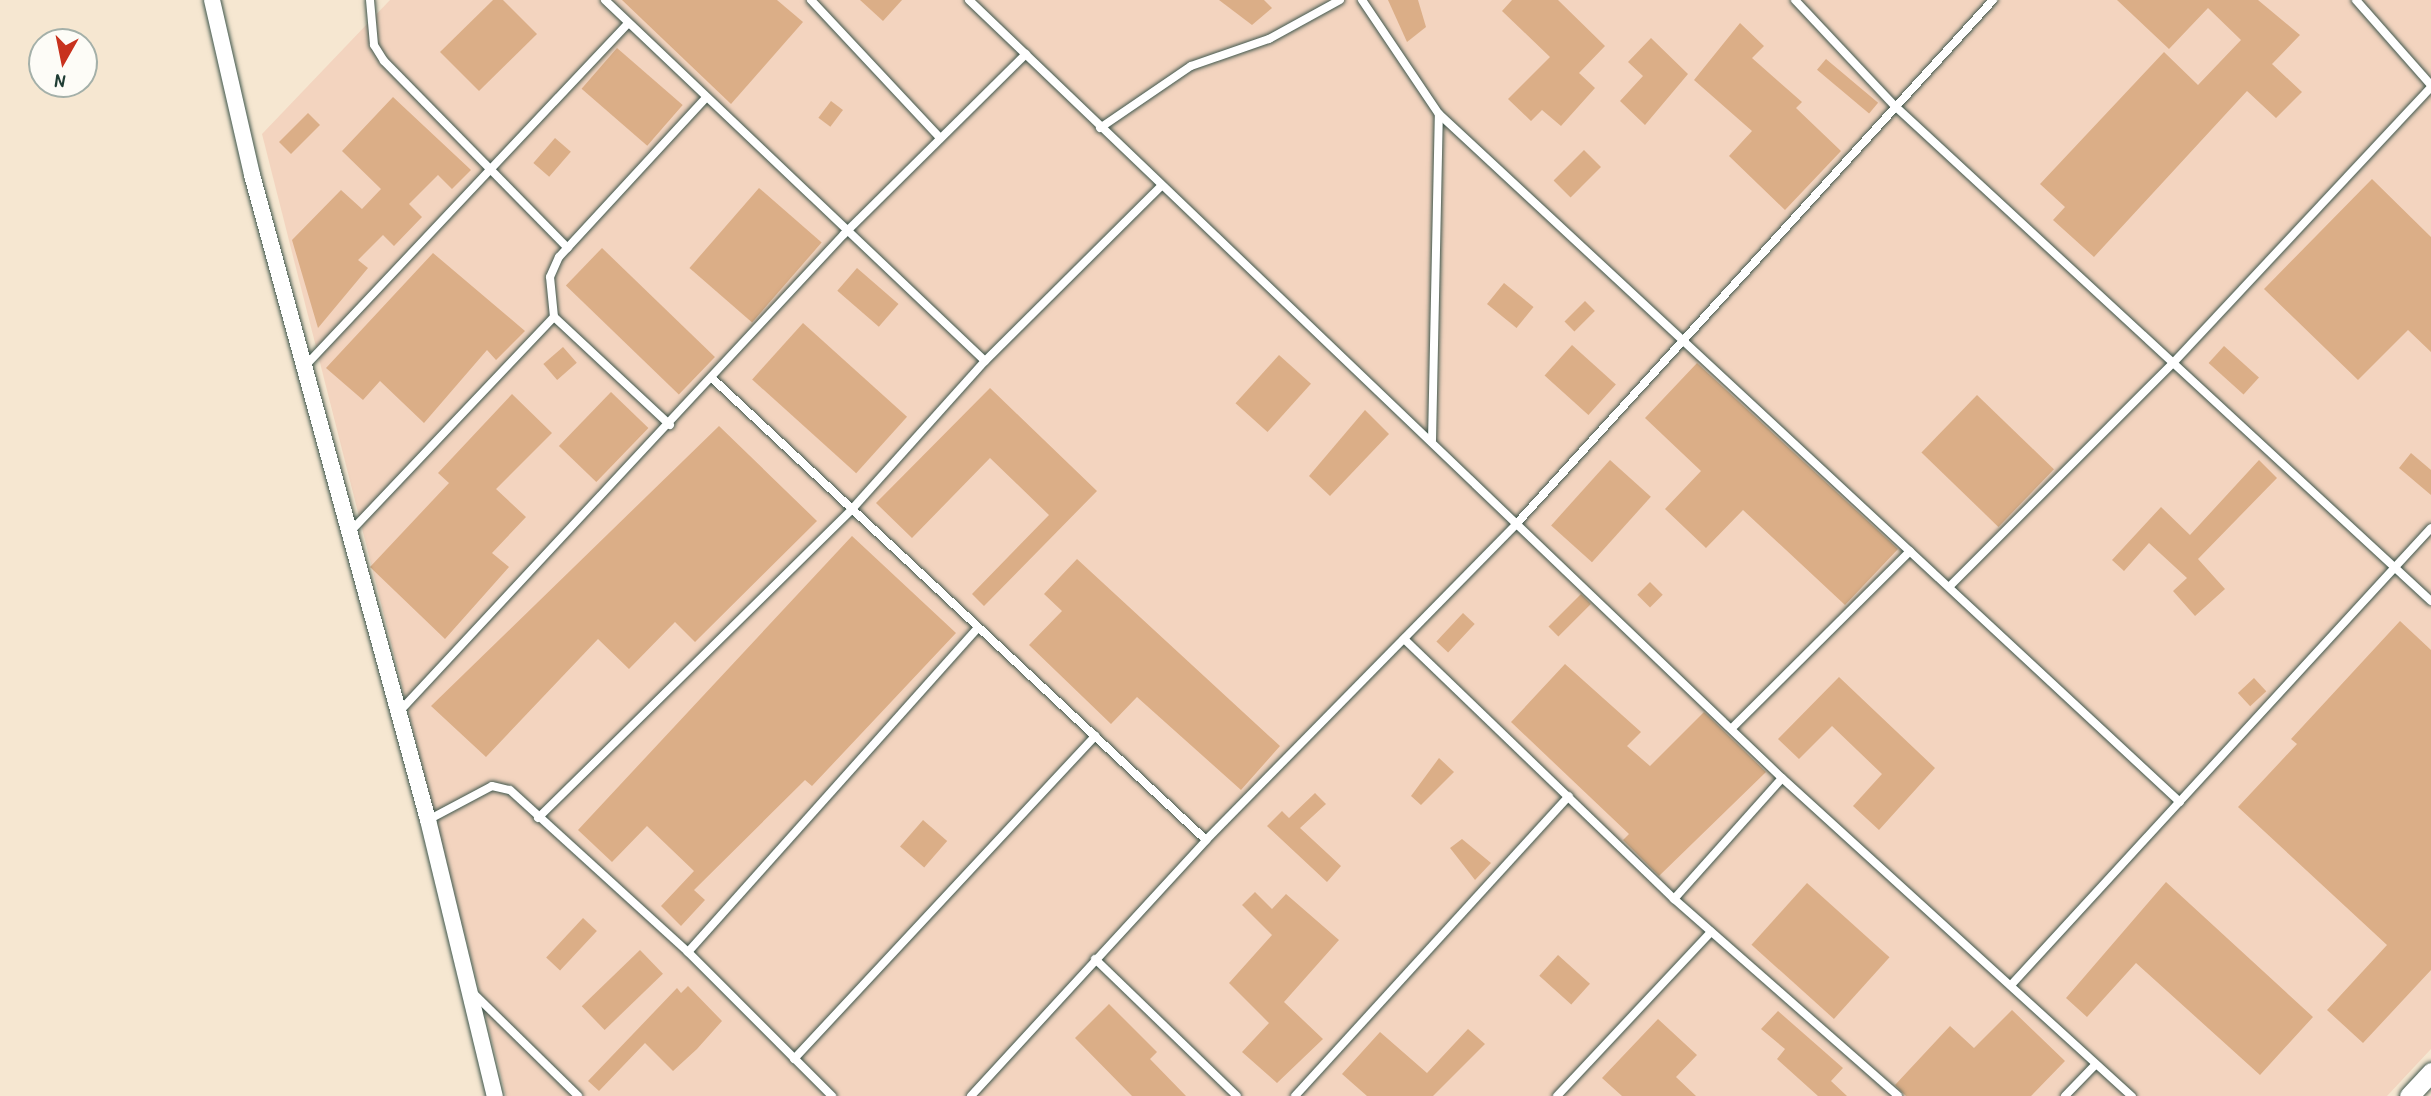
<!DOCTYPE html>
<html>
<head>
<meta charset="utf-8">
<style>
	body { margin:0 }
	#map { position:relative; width:2431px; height:1096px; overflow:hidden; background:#f6e7d1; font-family:"Patrick Hand",sans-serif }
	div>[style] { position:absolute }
	.built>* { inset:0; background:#f3d4bf }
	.building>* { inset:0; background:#dbae87; transform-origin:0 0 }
	.roads { filter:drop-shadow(0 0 2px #3f564c) drop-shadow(0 0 2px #3f564c) }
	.service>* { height:8px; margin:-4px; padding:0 4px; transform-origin:4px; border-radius:4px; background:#fff }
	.minor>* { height:16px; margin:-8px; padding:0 8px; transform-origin:8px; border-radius:8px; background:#fff }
	.tertiary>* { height:19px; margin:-9.5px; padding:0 9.5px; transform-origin:9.5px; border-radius:9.5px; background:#fff }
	span { translate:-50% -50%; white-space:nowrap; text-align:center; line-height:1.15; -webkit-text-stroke:5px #fdfcf7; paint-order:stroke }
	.north { position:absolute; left:28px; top:28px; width:70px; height:70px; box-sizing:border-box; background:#fdfcf7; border:2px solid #a4b0a9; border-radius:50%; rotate:189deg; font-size:19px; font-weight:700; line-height:28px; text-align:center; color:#1f3d34 }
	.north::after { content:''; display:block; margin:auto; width:24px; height:32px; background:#c8321e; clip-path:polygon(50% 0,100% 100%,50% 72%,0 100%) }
</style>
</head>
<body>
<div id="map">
	<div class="built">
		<i style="clip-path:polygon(390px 0,2431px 0,2431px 1049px,2387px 1096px,506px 1096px,262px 134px)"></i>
	</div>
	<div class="building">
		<i style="clip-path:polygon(493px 0,503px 0,537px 34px,479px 91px,440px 52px)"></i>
		<i style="clip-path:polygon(622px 0,777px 0,803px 22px,731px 104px)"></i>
		<i style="clip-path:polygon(860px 0,902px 0,883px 21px)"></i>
		<i style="clip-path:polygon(1219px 0,1264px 0,1272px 8px,1252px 25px)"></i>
		<i style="clip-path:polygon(1388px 0,1418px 0,1426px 27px,1407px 42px)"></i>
		<i style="clip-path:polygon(1512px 0,1558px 0,1605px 46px,1579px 73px,1595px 88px,1561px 126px,1542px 110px,1531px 121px,1508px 99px,1550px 57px,1502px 11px)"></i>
		<i style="clip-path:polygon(2117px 0,2258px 0,2300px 35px,2272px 64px,2302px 92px,2276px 118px,2247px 91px,2094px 257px,2053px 220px,2065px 207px,2040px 184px,2164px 52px,2198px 85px,2241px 40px,2208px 8px,2169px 49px)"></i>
		<i style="clip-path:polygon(1740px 23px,1764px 46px,1752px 58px,1802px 102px,1796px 108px,1841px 151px,1785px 210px,1729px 156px,1752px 131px,1694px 80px)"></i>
		<i style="clip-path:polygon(1651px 38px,1688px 74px,1645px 125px,1620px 101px,1643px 76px,1628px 62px)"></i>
		<i style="left:617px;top:48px;width:87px;height:54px;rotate:41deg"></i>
		<i style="left:1826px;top:59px;width:68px;height:14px;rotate:40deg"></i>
		<i style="clip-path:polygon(393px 97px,471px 170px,452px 189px,438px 175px,409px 204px,422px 217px,394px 246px,383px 235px,358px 260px,368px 268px,318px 328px,292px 240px,341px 190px,362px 209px,381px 189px,342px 151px)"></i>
		<i style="left:831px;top:101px;width:15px;height:21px;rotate:37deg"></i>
		<i style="left:308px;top:113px;width:17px;height:41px;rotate:45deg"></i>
		<i style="left:555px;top:138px;width:21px;height:33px;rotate:41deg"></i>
		<i style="left:1584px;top:150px;width:24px;height:43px;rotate:45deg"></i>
		<i style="clip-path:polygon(2372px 179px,2431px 237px,2431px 352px,2408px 330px,2358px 380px,2264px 289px)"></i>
		<i style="left:759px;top:188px;width:83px;height:106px;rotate:41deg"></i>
		<i style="left:602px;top:248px;width:157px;height:52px;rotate:44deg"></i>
		<i style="clip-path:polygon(433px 253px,525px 331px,496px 360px,487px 350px,424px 423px,380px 381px,363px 400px,326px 368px)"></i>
		<i style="left:857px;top:268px;width:55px;height:30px;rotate:41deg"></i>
		<i style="left:1504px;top:283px;width:38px;height:27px;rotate:39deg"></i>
		<i style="left:1585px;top:301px;width:14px;height:29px;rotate:45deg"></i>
		<i style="left:803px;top:323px;width:140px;height:76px;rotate:42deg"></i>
		<i style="left:1572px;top:345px;width:59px;height:41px;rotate:42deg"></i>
		<i style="left:2224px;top:346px;width:47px;height:23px;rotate:42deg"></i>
		<i style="left:563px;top:347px;width:21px;height:26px;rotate:49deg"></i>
		<i style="left:1279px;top:355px;width:43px;height:65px;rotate:42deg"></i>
		<i style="clip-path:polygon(1697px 363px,1898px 549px,1845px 605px,1743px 510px,1706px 548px,1665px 509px,1701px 471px,1645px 418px)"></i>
		<i style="clip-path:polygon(990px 388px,1097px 491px,984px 606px,972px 594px,1049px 515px,990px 458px,912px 538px,876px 503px)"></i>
		<i style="left:611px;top:392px;width:52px;height:75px;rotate:44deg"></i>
		<i style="clip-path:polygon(512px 394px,552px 433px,496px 489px,526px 517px,492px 553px,509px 567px,445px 639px,370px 567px,449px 483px,438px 473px)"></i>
		<i style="left:1977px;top:395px;width:107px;height:80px;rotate:44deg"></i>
		<i style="clip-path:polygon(1365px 410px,1389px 434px,1330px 496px,1309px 476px)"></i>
		<i style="clip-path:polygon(719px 426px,817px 521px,695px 642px,675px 622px,629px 669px,598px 639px,486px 757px,431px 706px)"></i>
		<i style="clip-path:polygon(2411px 453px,2431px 470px,2431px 495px,2399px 468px)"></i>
		<i style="left:1610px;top:460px;width:55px;height:88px;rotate:42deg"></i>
		<i style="clip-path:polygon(2259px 460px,2277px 478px,2198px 559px,2225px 589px,2195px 616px,2173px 591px,2187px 578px,2149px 543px,2124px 571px,2112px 560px,2161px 507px,2190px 535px)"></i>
		<i style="clip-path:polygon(852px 536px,956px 633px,812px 786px,805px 780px,694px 890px,705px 900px,681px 926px,661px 906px,694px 871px,647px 826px,612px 862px,578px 830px)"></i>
		<i style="clip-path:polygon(1077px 559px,1280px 746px,1241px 790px,1137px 697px,1111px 724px,1029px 645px,1062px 611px,1044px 594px)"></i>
		<i style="left:1650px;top:582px;width:18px;height:18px;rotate:45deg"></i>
		<i style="left:1581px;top:594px;width:14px;height:46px;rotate:45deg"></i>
		<i style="left:1463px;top:613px;width:16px;height:39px;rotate:43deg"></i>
		<i style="clip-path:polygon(2400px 621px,2431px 650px,2431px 970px,2363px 1043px,2327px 1010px,2387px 945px,2238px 807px,2297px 744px,2291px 739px)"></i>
		<i style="clip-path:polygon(1565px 664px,1641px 732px,1627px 746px,1650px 766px,1704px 712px,1766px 772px,1659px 876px,1623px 840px,1629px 834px,1511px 722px)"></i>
		<i style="clip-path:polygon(1839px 677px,1935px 768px,1879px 830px,1853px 806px,1882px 774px,1832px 726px,1799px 759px,1778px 739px)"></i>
		<i style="left:2254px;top:678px;width:18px;height:22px;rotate:47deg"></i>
		<i style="clip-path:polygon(1439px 758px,1454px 772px,1421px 805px,1411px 796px)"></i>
		<i style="clip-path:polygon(1315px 793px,1326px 804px,1300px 828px,1341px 866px,1327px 882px,1267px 826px,1282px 811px,1289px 818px)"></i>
		<i style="left:923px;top:820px;width:32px;height:35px;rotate:41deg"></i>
		<i style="clip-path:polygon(1462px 839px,1491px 863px,1475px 880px,1450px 848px)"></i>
		<i style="clip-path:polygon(2166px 882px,2313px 1017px,2260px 1075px,2136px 963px,2087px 1017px,2066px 998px)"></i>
		<i style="left:1807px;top:883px;width:111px;height:83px;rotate:42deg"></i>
		<i style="clip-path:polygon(1255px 892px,1272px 909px,1286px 894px,1339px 940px,1284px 1002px,1323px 1039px,1277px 1083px,1242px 1052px,1269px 1023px,1229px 983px,1272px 935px,1242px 905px)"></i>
		<i style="left:583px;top:918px;width:19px;height:54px;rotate:43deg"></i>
		<i style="left:640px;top:950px;width:33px;height:81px;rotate:46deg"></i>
		<i style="left:1558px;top:955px;width:43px;height:28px;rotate:42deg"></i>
		<i style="clip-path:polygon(688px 986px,722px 1021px,697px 1049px,673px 1071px,645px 1043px,599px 1091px,588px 1081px,677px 988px,681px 993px)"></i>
		<i style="clip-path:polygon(1109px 1004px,1157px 1052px,1150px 1059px,1186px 1096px,1132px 1096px,1075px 1038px)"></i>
		<i style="clip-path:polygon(2012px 1010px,2065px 1061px,2031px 1096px,1906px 1096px,1895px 1085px,1950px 1026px,1974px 1048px)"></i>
		<i style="clip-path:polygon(1778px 1011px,1843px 1068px,1831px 1081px,1847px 1096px,1818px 1096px,1777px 1059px,1785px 1049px,1761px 1029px)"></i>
		<i style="clip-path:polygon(1658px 1019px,1697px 1055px,1676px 1077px,1696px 1096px,1622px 1096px,1602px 1078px)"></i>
		<i style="clip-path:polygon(1468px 1029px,1485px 1044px,1433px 1096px,1367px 1096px,1342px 1074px,1380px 1032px,1427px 1073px)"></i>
	</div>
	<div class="roads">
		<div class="service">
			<i style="left:370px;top:0;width:45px;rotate:84.9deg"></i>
			<i style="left:374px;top:45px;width:19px;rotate:58deg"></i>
			<i style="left:384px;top:61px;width:262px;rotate:45.5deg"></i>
			<i style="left:605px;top:0;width:524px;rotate:43.53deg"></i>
			<i style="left:811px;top:0;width:187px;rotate:46.9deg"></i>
			<i style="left:969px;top:0;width:1125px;rotate:43.74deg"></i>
			<i style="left:1782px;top:778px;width:473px;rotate:42.3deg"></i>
			<i style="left:1362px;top:0;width:138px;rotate:56deg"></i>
			<i style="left:1439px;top:114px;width:1011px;rotate:42.88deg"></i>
			<i style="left:1795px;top:0;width:147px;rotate:46.7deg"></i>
			<i style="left:1896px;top:107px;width:728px;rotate:42.72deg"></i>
			<i style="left:2356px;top:0;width:113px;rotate:48.6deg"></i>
			<i style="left:1100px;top:128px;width:110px;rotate:-34.3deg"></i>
			<i style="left:1191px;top:66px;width:83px;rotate:-19.1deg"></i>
			<i style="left:1269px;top:39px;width:81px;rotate:-28.8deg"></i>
			<i style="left:307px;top:364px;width:468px;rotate:-46.7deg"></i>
			<i style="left:713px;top:379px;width:675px;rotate:43.08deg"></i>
			<i style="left:670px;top:425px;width:158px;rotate:-137deg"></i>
			<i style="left:554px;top:317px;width:40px;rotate:-95.7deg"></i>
			<i style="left:550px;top:277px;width:22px;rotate:-66deg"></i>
			<i style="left:559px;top:257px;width:214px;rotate:-47.3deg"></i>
			<i style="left:1432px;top:441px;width:327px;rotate:-88.8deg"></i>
			<i style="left:349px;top:533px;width:298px;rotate:-46.5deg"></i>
			<i style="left:1951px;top:585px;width:314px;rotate:-45deg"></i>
			<i style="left:2173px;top:363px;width:378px;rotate:-46.9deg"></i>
			<i style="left:1404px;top:639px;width:375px;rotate:43.9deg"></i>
			<i style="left:1674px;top:899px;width:298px;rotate:41.3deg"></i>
			<i style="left:398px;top:713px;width:654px;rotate:-47.04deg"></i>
			<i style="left:844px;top:234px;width:256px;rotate:-44.7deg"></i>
			<i style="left:1734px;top:726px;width:248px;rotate:-44.8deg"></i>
			<i style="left:538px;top:818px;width:442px;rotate:-44.5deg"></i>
			<i style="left:853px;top:508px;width:198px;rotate:-48.1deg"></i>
			<i style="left:985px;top:361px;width:247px;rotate:-44.8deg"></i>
			<i style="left:428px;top:820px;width:72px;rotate:-28deg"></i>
			<i style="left:492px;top:786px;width:18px;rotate:13deg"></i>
			<i style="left:510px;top:790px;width:241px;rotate:42.3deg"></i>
			<i style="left:688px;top:952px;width:204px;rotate:45deg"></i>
			<i style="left:1674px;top:899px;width:162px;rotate:-48.2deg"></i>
			<i style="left:688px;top:952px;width:433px;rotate:-48.2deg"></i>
			<i style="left:1095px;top:959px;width:197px;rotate:44deg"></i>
			<i style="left:2012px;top:984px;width:619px;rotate:-47.42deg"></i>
			<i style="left:473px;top:993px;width:147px;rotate:44.4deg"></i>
			<i style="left:794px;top:1059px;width:442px;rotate:-47deg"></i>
			<i style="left:971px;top:1096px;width:348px;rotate:-47.4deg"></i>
			<i style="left:1206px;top:840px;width:445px;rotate:-45.5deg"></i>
			<i style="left:1518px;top:522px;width:706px;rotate:-47.7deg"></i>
			<i style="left:1295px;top:1096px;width:406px;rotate:-47.6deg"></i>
			<i style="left:1557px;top:1096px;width:225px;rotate:-46.8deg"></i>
			<i style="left:2065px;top:1096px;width:43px;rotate:-45.9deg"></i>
		</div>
		<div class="minor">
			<i style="left:212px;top:0;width:180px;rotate:77.1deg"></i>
			<i style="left:252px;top:175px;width:669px;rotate:74.74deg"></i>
			<i style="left:428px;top:820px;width:284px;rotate:76.4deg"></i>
		</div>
		<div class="tertiary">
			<i style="left:2409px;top:1096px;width:33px;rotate:-47deg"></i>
		</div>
	</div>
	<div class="north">N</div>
</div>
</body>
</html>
